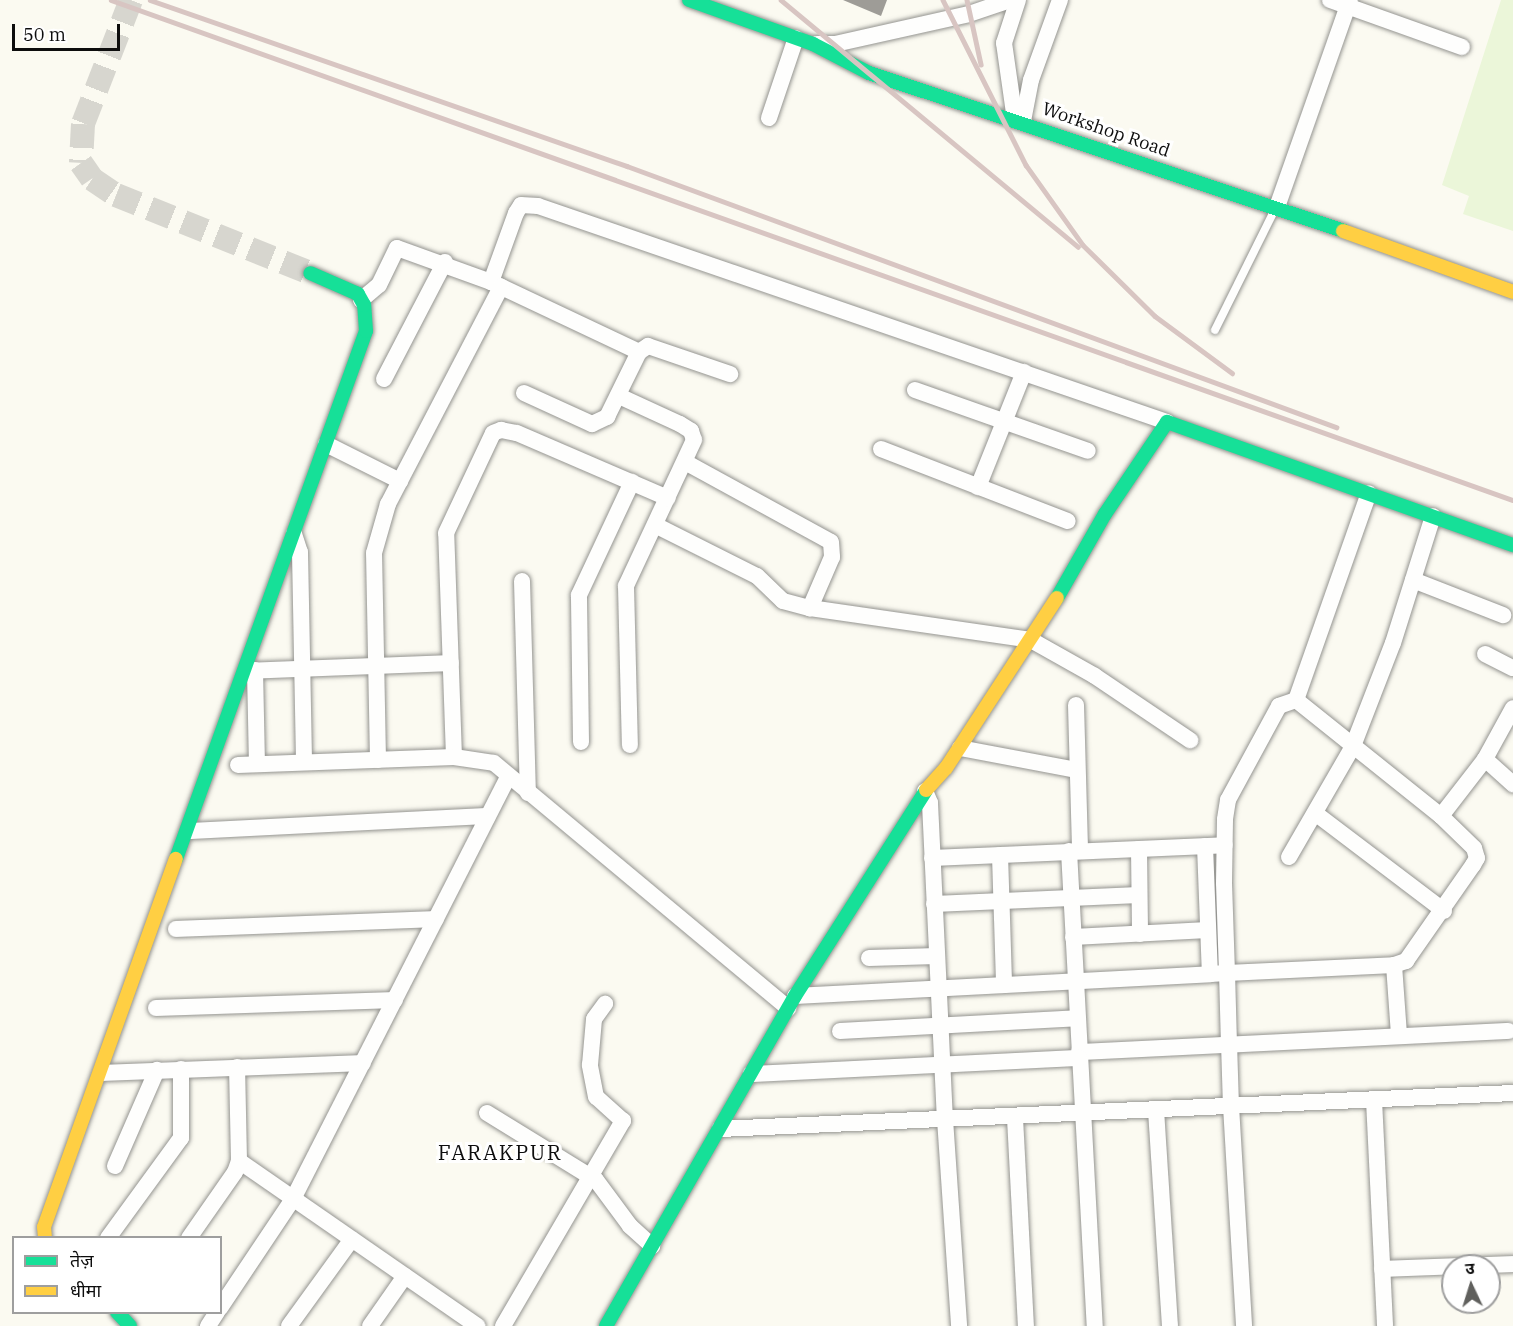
<!DOCTYPE html>
<html>
<head>
<meta charset="utf-8">
<style>
	body { margin:0 }
	#map { position:relative; width:1513px; height:1326px; overflow:hidden; background:#fbfaf1; font-family:"IBM Plex Serif","Noto Sans Devanagari",serif }
	div>[style] { position:absolute }
	.pitch>* { inset:0; background:#ebf6d9 }
	.building>* { inset:0; background:#9e9c97 }
	.secondary-tunnel>* { height:24px; margin-top:-12px; transform-origin:0; background:repeating-linear-gradient(90deg,#d7d6cf 0 24px,transparent 0 36px) }
	.roads { filter:drop-shadow(0 0 2px #949490) drop-shadow(0 0 2px #949490) }
	.lane>* { height:8px; margin:-4px; padding:0 4px; transform-origin:4px; border-radius:4px; background:#fefefd }
	.street>* { height:16px; margin:-8px; padding:0 8px; transform-origin:8px; border-radius:8px; background:#fefefd }
	.fast>* { height:14px; margin:-7px; padding:0 7px; transform-origin:7px; border-radius:7px; background:#16e098 }
	.slow>* { height:14px; margin:-7px; padding:0 7px; transform-origin:7px; border-radius:7px; background:#ffcf43 }
	.rail>* { height:4.5px; margin:-2.25px; padding:0 2.25px; transform-origin:2.25px; border-radius:2.25px; background:#d8c5c2 }
	span { translate:-50% -50%; white-space:nowrap; text-align:center; line-height:1.15; -webkit-text-stroke:6px #fff; paint-order:stroke }
	.street-label { font-size:18px; color:#0d0d0d }
	.quarter-label { font-size:21px; color:#0d0d0d; letter-spacing:1.5px }
	.legend { position:absolute; left:12px; top:1236px; width:210px; height:78px; box-sizing:border-box; background:#fff; border:2px solid #9e9e9e; margin:0; padding:8px 10px; list-style:none; font-size:18px; color:#0d0d0d }
	.legend li { display:flex; align-items:center; gap:12px; height:30px }
	.legend b { width:30px; border:2px solid #9e9e9e }
	.north { position:absolute; left:1441px; top:1254px; width:60px; height:60px; box-sizing:border-box; background:#fff; border:2px solid #9e9e9e; border-radius:50%; rotate:356deg; font-size:16px; font-weight:700; line-height:24px; text-align:center; color:#0d0d0d }
	.north::after { content:''; display:block; margin:auto; width:21px; height:27px; background:#60605d; clip-path:polygon(50% 0,100% 100%,50% 72%,0 100%) }
	.scale { position:absolute; left:12px; top:24px; width:108px; height:27px; box-sizing:border-box; border:3px solid #0d0d0d; border-top:0; padding-left:8px; font-size:18px; line-height:21px; white-space:nowrap; color:#0d0d0d; -webkit-text-stroke:4px #fff; paint-order:stroke }
</style>
</head>
<body>
<div id="map">
	<div class="pitch">
		<i style="clip-path:polygon(1501px 0,1513px 0,1513px 231px,1463px 214px,1469px 196px,1442px 185px)"></i>
	</div>
	<div class="building">
		<i style="clip-path:polygon(843px 0,887px 0,881px 16px)"></i>
	</div>
	<div class="secondary-tunnel">
		<i style="left:131px;top:0;width:133px;rotate:111.2deg"></i>
		<i style="left:83px;top:124px;width:39px;rotate:93deg"></i>
		<i style="left:81px;top:163px;width:19px;rotate:55deg"></i>
		<i style="left:92px;top:179px;width:29px;rotate:34deg"></i>
		<i style="left:116px;top:195px;width:209px;rotate:21.9deg"></i>
	</div>
	<div class="roads">
		<div class="lane">
			<i style="left:1215px;top:330px;width:135px;rotate:-63.6deg"></i>
		</div>
		<div class="street">
			<i style="left:1330px;top:0;width:140px;rotate:19.6deg"></i>
			<i style="left:817px;top:44px;width:18px"></i>
			<i style="left:835px;top:44px;width:137px;rotate:-12.6deg"></i>
			<i style="left:969px;top:14px;width:43px;rotate:-18.9deg"></i>
			<i style="left:769px;top:118px;width:84px;rotate:-71.4deg"></i>
			<i style="left:1015px;top:120px;width:78px;rotate:-98.1deg"></i>
			<i style="left:1004px;top:43px;width:45px;rotate:-72deg"></i>
			<i style="left:1023px;top:121px;width:42px;rotate:-79deg"></i>
			<i style="left:1031px;top:80px;width:85px;rotate:-70.1deg"></i>
			<i style="left:1277px;top:207px;width:219px;rotate:-70.6deg"></i>
			<i style="left:491px;top:282px;width:73px;rotate:-70.1deg"></i>
			<i style="left:516px;top:213px;width:9px;rotate:-58deg"></i>
			<i style="left:521px;top:205px;width:17px;rotate:3deg"></i>
			<i style="left:538px;top:206px;width:665px;rotate:18.95deg"></i>
			<i style="left:361px;top:300px;width:23px;rotate:-40deg"></i>
			<i style="left:379px;top:285px;width:41px;rotate:-64.1deg"></i>
			<i style="left:397px;top:248px;width:100px;rotate:19.9deg"></i>
			<i style="left:491px;top:282px;width:164px;rotate:25.3deg"></i>
			<i style="left:384px;top:379px;width:132px;rotate:-62.5deg"></i>
			<i style="left:915px;top:390px;width:183px;rotate:19.4deg"></i>
			<i style="left:524px;top:393px;width:75px;rotate:24.5deg"></i>
			<i style="left:592px;top:424px;width:17px;rotate:-25deg"></i>
			<i style="left:607px;top:417px;width:72px;rotate:-63.8deg"></i>
			<i style="left:639px;top:352px;width:11px;rotate:-34deg"></i>
			<i style="left:648px;top:346px;width:87px;rotate:18.9deg"></i>
			<i style="left:619px;top:396px;width:67px;rotate:24.7deg"></i>
			<i style="left:680px;top:424px;width:13px;rotate:32deg"></i>
			<i style="left:691px;top:431px;width:9px;rotate:72deg"></i>
			<i style="left:694px;top:440px;width:161px;rotate:115deg"></i>
			<i style="left:626px;top:586px;width:159px;rotate:88.6deg"></i>
			<i style="left:326px;top:444px;width:83px;rotate:26.6deg"></i>
			<i style="left:881px;top:449px;width:200px;rotate:21.1deg"></i>
			<i style="left:685px;top:462px;width:166px;rotate:28.7deg"></i>
			<i style="left:831px;top:542px;width:15px;rotate:86deg"></i>
			<i style="left:832px;top:557px;width:56px;rotate:113.3deg"></i>
			<i style="left:978px;top:487px;width:124px;rotate:-68.2deg"></i>
			<i style="left:655px;top:525px;width:114px;rotate:26.6deg"></i>
			<i style="left:757px;top:576px;width:36px;rotate:44deg"></i>
			<i style="left:783px;top:601px;width:28px;rotate:15deg"></i>
			<i style="left:810px;top:608px;width:223px;rotate:8.2deg"></i>
			<i style="left:1031px;top:640px;width:73px;rotate:29.4deg"></i>
			<i style="left:1095px;top:676px;width:115px;rotate:34deg"></i>
			<i style="left:294px;top:534px;width:19px;rotate:72deg"></i>
			<i style="left:300px;top:552px;width:210px;rotate:88.9deg"></i>
			<i style="left:1413px;top:580px;width:97px;rotate:21.3deg"></i>
			<i style="left:522px;top:581px;width:212px;rotate:88.4deg"></i>
			<i style="left:1485px;top:654px;width:31px;rotate:27deg"></i>
			<i style="left:255px;top:670px;width:94px;rotate:88.8deg"></i>
			<i style="left:246px;top:671px;width:205px;rotate:-2.2deg"></i>
			<i style="left:1296px;top:700px;width:219px;rotate:-70.6deg"></i>
			<i style="left:1076px;top:705px;width:146px;rotate:88.4deg"></i>
			<i style="left:581px;top:742px;width:147px;rotate:-90.8deg"></i>
			<i style="left:579px;top:595px;width:125px;rotate:-64.9deg"></i>
			<i style="left:960px;top:748px;width:118px;rotate:10.7deg"></i>
			<i style="left:454px;top:757px;width:224px;rotate:-92deg"></i>
			<i style="left:446px;top:533px;width:110px;rotate:-64.8deg"></i>
			<i style="left:493px;top:433px;width:9px;rotate:-21deg"></i>
			<i style="left:501px;top:430px;width:16px;rotate:11deg"></i>
			<i style="left:517px;top:433px;width:164px;rotate:23.3deg"></i>
			<i style="left:1485px;top:759px;width:38px;rotate:42deg"></i>
			<i style="left:378px;top:760px;width:207px;rotate:-91.1deg"></i>
			<i style="left:374px;top:553px;width:51px;rotate:-74.1deg"></i>
			<i style="left:388px;top:504px;width:245px;rotate:-62.5deg"></i>
			<i style="left:238px;top:765px;width:216px;rotate:-2.1deg"></i>
			<i style="left:454px;top:757px;width:40px;rotate:8.5deg"></i>
			<i style="left:494px;top:763px;width:383px;rotate:39.8deg"></i>
			<i style="left:925px;top:791px;width:13px;rotate:67deg"></i>
			<i style="left:930px;top:803px;width:316px;rotate:87.3deg"></i>
			<i style="left:945px;top:1119px;width:207px;rotate:86.1deg"></i>
			<i style="left:1315px;top:813px;width:162px;rotate:37.2deg"></i>
			<i style="left:1441px;top:816px;width:72px;rotate:-52.3deg"></i>
			<i style="left:1485px;top:759px;width:58px;rotate:-61.2deg"></i>
			<i style="left:189px;top:831px;width:299px;rotate:-2.9deg"></i>
			<i style="left:1205px;top:846px;width:128px;rotate:87.8deg"></i>
			<i style="left:1139px;top:849px;width:85px;rotate:89.3deg"></i>
			<i style="left:1069px;top:851px;width:476px;rotate:86.9deg"></i>
			<i style="left:1000px;top:855px;width:130px;rotate:88.2deg"></i>
			<i style="left:1289px;top:857px;width:128px;rotate:-60deg"></i>
			<i style="left:1353px;top:746px;width:110px;rotate:-68.8deg"></i>
			<i style="left:1393px;top:643px;width:133px;rotate:-72.5deg"></i>
			<i style="left:932px;top:858px;width:293px;rotate:-2.5deg"></i>
			<i style="left:934px;top:904px;width:205px;rotate:-2.5deg"></i>
			<i style="left:176px;top:929px;width:260px;rotate:-2.2deg"></i>
			<i style="left:1073px;top:937px;width:135px;rotate:-3deg"></i>
			<i style="left:869px;top:958px;width:68px;rotate:-1.7deg"></i>
			<i style="left:1394px;top:965px;width:69px;rotate:85.9deg"></i>
			<i style="left:795px;top:996px;width:416px;rotate:-3deg"></i>
			<i style="left:1210px;top:974px;width:17px;rotate:-3deg"></i>
			<i style="left:1227px;top:973px;width:167px;rotate:-2.7deg"></i>
			<i style="left:1394px;top:965px;width:13px;rotate:-18deg"></i>
			<i style="left:1406px;top:961px;width:117px;rotate:-55.1deg"></i>
			<i style="left:1473px;top:865px;width:8px;rotate:-60deg"></i>
			<i style="left:1477px;top:858px;width:10px;rotate:-107deg"></i>
			<i style="left:1474px;top:848px;width:46px;rotate:-135.9deg"></i>
			<i style="left:1441px;top:816px;width:186px;rotate:-141.3deg"></i>
			<i style="left:1296px;top:700px;width:18px;rotate:161deg"></i>
			<i style="left:1279px;top:706px;width:107px;rotate:118.5deg"></i>
			<i style="left:1228px;top:800px;width:20px;rotate:99deg"></i>
			<i style="left:1225px;top:820px;width:63px;rotate:90.9deg"></i>
			<i style="left:1224px;top:883px;width:90px;rotate:88.1deg"></i>
			<i style="left:1227px;top:973px;width:70px;rotate:88.4deg"></i>
			<i style="left:1229px;top:1043px;width:63px;rotate:88.2deg"></i>
			<i style="left:1231px;top:1106px;width:220px;rotate:86.6deg"></i>
			<i style="left:156px;top:1008px;width:239px;rotate:-1.9deg"></i>
			<i style="left:840px;top:1031px;width:237px;rotate:-3.1deg"></i>
			<i style="left:1079px;top:1052px;width:430px;rotate:-2.8deg"></i>
			<i style="left:102px;top:1073px;width:261px;rotate:-2.2deg"></i>
			<i style="left:751px;top:1074px;width:328px;rotate:-2.8deg"></i>
			<i style="left:1374px;top:1100px;width:226px;rotate:87.2deg"></i>
			<i style="left:1156px;top:1110px;width:216px;rotate:86.3deg"></i>
			<i style="left:487px;top:1113px;width:128px;rotate:31.6deg"></i>
			<i style="left:596px;top:1180px;width:57px;rotate:53.5deg"></i>
			<i style="left:630px;top:1226px;width:30px;rotate:42deg"></i>
			<i style="left:1015px;top:1118px;width:208px;rotate:87deg"></i>
			<i style="left:720px;top:1129px;width:794px;rotate:-2.6deg"></i>
			<i style="left:239px;top:1161px;width:290px;rotate:34.7deg"></i>
			<i style="left:115px;top:1166px;width:105px;rotate:-66.4deg"></i>
			<i style="left:108px;top:1238px;width:124px;rotate:-53.9deg"></i>
			<i style="left:181px;top:1138px;width:69px;rotate:-90deg"></i>
			<i style="left:189px;top:1238px;width:80px;rotate:-55.1deg"></i>
			<i style="left:235px;top:1172px;width:12px;rotate:-70deg"></i>
			<i style="left:239px;top:1161px;width:94px;rotate:-91.2deg"></i>
			<i style="left:1382px;top:1269px;width:131px;rotate:-2.2deg"></i>
			<i style="left:220px;top:1308px;width:131px;rotate:-56.2deg"></i>
			<i style="left:293px;top:1199px;width:474px;rotate:-63deg"></i>
			<i style="left:208px;top:1326px;width:17px;rotate:-57deg"></i>
			<i style="left:289px;top:1326px;width:107px;rotate:-54.1deg"></i>
			<i style="left:370px;top:1326px;width:61px;rotate:-55deg"></i>
			<i style="left:503px;top:1326px;width:238px;rotate:-59.7deg"></i>
			<i style="left:623px;top:1121px;width:36px;rotate:-138deg"></i>
			<i style="left:596px;top:1097px;width:33px;rotate:-101deg"></i>
			<i style="left:590px;top:1065px;width:46px;rotate:-85deg"></i>
			<i style="left:594px;top:1019px;width:19px;rotate:-54deg"></i>
		</div>
		<div class="fast">
			<i style="left:689px;top:0;width:132px;rotate:19.5deg"></i>
			<i style="left:813px;top:44px;width:63px;rotate:27.4deg"></i>
			<i style="left:869px;top:73px;width:500px;rotate:18.4deg"></i>
			<i style="left:1057px;top:598px;width:97px;rotate:-60.3deg"></i>
			<i style="left:1105px;top:514px;width:111px;rotate:-56deg"></i>
			<i style="left:1167px;top:422px;width:367px;rotate:19.6deg"></i>
			<i style="left:176px;top:859px;width:561px;rotate:-70.21deg"></i>
			<i style="left:366px;top:331px;width:26px;rotate:-94deg"></i>
			<i style="left:364px;top:305px;width:13px;rotate:-119deg"></i>
			<i style="left:358px;top:294px;width:52px;rotate:-156.4deg"></i>
			<i style="left:117px;top:1312px;width:19px;rotate:47deg"></i>
			<i style="left:606px;top:1326px;width:380px;rotate:-60.2deg"></i>
			<i style="left:795px;top:996px;width:244px;rotate:-57.5deg"></i>
		</div>
		<div class="slow">
			<i style="left:1343px;top:231px;width:181px;rotate:19.7deg"></i>
			<i style="left:926px;top:790px;width:30px;rotate:-48deg"></i>
			<i style="left:946px;top:768px;width:203px;rotate:-56.9deg"></i>
			<i style="left:45px;top:1238px;width:11px;rotate:-95deg"></i>
			<i style="left:44px;top:1227px;width:391px;rotate:-70.3deg"></i>
		</div>
	</div>
	<div class="rail">
		<i style="left:111px;top:0;width:1488px;rotate:19.63deg"></i>
		<i style="left:150px;top:0;width:505px;rotate:19.19deg"></i>
		<i style="left:627px;top:166px;width:756px;rotate:20.21deg"></i>
		<i style="left:781px;top:0;width:386px;rotate:39.7deg"></i>
		<i style="left:943px;top:0;width:185px;rotate:63.3deg"></i>
		<i style="left:1026px;top:165px;width:98px;rotate:54.5deg"></i>
		<i style="left:1083px;top:245px;width:101px;rotate:44.6deg"></i>
		<i style="left:1155px;top:316px;width:96px;rotate:36.5deg"></i>
		<i style="left:967px;top:0;width:66px;rotate:77.7deg"></i>
	</div>
	<div class="street-label">
		<span style="left:1106px;top:130px;rotate:19deg">Workshop Road</span>
	</div>
	<div class="quarter-label">
		<span style="left:500px;top:1152px">FARAKPUR</span>
	</div>
	<ul class="legend">
	<li><b style="height:8px;background:#16e098"></b>तेज़</li>
	<li><b style="height:8px;background:#ffcf43"></b>धीमा</li>
	</ul>
	<div class="north">उ</div>
	<div class="scale">50 m</div>
</div>
</body>
</html>
